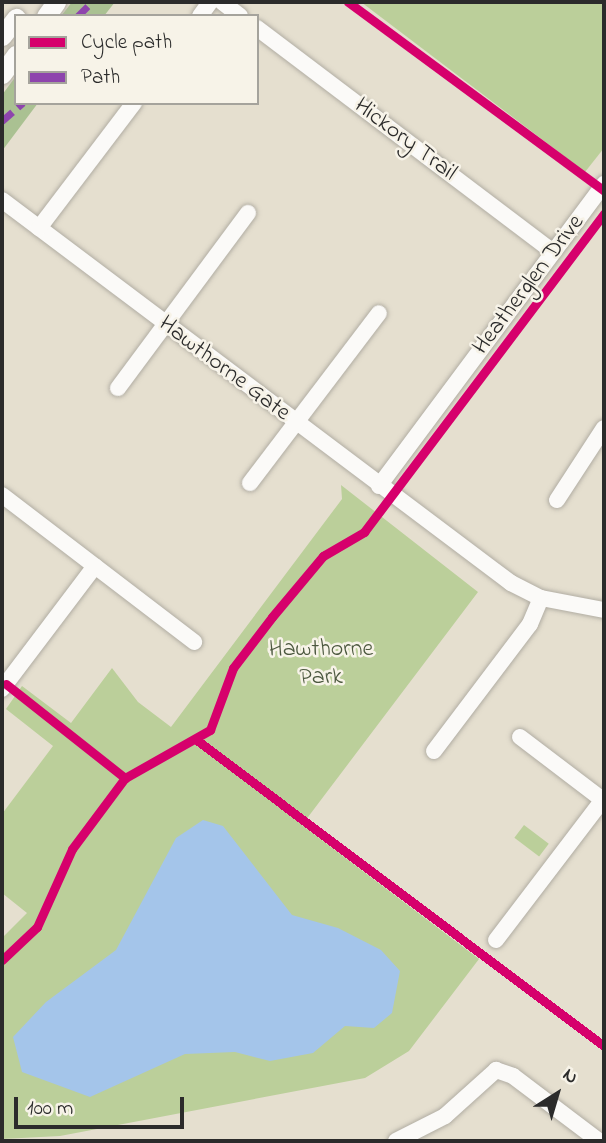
<!DOCTYPE html>
<html>
<head>
<meta charset="utf-8">
<style>
	body { margin:0 }
	#map { position:relative; width:606px; height:1143px; overflow:hidden; background:#e5dfcf; font-family:"Indie Flower",sans-serif }
	div>[style] { position:absolute }
	.green>* { inset:0; background:#bbcf9a; transform-origin:0 0 }
	.forest>* { inset:0; background:#aac192 }
	.water>* { inset:0; background:#a4c5ea }
	.roads { filter:drop-shadow(0 0 2px #b1ada3) drop-shadow(0 0 2px #b1ada3) }
	.minor>* { height:16px; margin:-8px; padding:0 8px; transform-origin:8px; border-radius:8px; background:#fbfaf8 }
	.major>* { height:19px; margin:-9.5px; padding:0 9.5px; transform-origin:9.5px; border-radius:9.5px; background:#fbfaf8 }
	.quiet>* { height:7px; margin-top:-3.5px; transform-origin:0; background:repeating-linear-gradient(90deg,#8e44ad 0 14px,transparent 0 21px) }
	.cycleway>* { height:9px; margin:-4.5px; padding:0 4.5px; transform-origin:4.5px; border-radius:4.5px; background:#d6006c }
	span { translate:-50% -50%; white-space:nowrap; text-align:center; line-height:1.15; -webkit-text-stroke:5px #f7f3e8; paint-order:stroke }
	.street-label { font-size:24px; color:#2b2b2b }
	.park-label { font-size:24px; color:#4c583f }
	.frame { position:absolute; inset:0; border:4px solid #2b2b2b; pointer-events:none }
	.legend { position:absolute; left:14px; top:14px; width:245px; height:91px; box-sizing:border-box; background:#f7f3e8; border:2px solid #a5a39c; margin:0; padding:9px 12px; list-style:none; font-size:21px; color:#2b2b2b }
	.legend li { display:flex; align-items:center; gap:14px; height:35px }
	.legend b { width:35px; border:2px solid #a5a39c }
	.north { position:absolute; left:522px; top:1059px; width:70px; height:70px; -webkit-text-stroke:5px #f7f3e8; paint-order:stroke; rotate:37deg; font-size:19px; font-weight:700; line-height:28px; text-align:center; color:#2b2b2b }
	.north::after { content:''; display:block; margin:auto; width:24px; height:32px; background:#2b2b2b; clip-path:polygon(50% 0,100% 100%,50% 72%,0 100%) }
	.scale { position:absolute; left:14px; top:1097px; width:170px; height:32px; box-sizing:border-box; border:4px solid #2b2b2b; border-top:0; padding-left:9px; font-size:21px; line-height:24px; white-space:nowrap; color:#2b2b2b; -webkit-text-stroke:5px #f7f3e8; paint-order:stroke }
</style>
</head>
<body>
<div id="map">
	<div class="green">
		<i style="clip-path:polygon(361px 2px,604px 2px,604px 148px,585px 172px)"></i>
		<i style="clip-path:polygon(341px 485px,478px 592px,302px 825px,479px 959px,409px 1051px,365px 1078px,60px 1136px,2px 1139px,2px 938px,27px 913px,2px 893px,2px 814px,53px 746px,6px 709px,22px 686px,71px 723px,112px 668px,138px 702px,171px 727px,342px 499px)"></i>
		<i style="left:524px;top:825px;width:31px;height:16px;rotate:37deg"></i>
	</div>
	<div class="forest">
		<i style="clip-path:polygon(72px 2px,115px 2px,104px 16px,61px 16px)"></i>
		<i style="clip-path:polygon(16px 76px,16px 103px,38px 103px,2px 151px,2px 95px)"></i>
	</div>
	<div class="water">
		<i style="clip-path:polygon(203px 820px,223px 826px,292px 915px,338px 928px,381px 950px,400px 971px,392px 1013px,374px 1028px,345px 1026px,313px 1053px,270px 1061px,235px 1052px,185px 1054px,90px 1097px,22px 1072px,13px 1037px,46px 1002px,116px 950px,176px 838px)"></i>
	</div>
	<div class="roads">
		<div class="minor">
			<i style="left:222px;top:2px;width:23px;rotate:38deg"></i>
			<i style="left:200px;top:16px;width:17px;rotate:-54deg"></i>
			<i style="left:257px;top:28px;width:371px;rotate:37.1deg"></i>
			<i style="left:2px;top:200px;width:637px;rotate:36.96deg"></i>
			<i style="left:511px;top:583px;width:34px;rotate:27deg"></i>
			<i style="left:541px;top:598px;width:64px;rotate:10.8deg"></i>
			<i style="left:39px;top:228px;width:157px;rotate:-52.8deg"></i>
			<i style="left:118px;top:388px;width:218px;rotate:-53.4deg"></i>
			<i style="left:250px;top:483px;width:213px;rotate:-52.8deg"></i>
			<i style="left:379px;top:486px;width:377px;rotate:-53.3deg"></i>
			<i style="left:2px;top:495px;width:242px;rotate:37.4deg"></i>
			<i style="left:557px;top:500px;width:86px;rotate:-56.9deg"></i>
			<i style="left:2px;top:689px;width:154px;rotate:-52.9deg"></i>
			<i style="left:520px;top:737px;width:106px;rotate:37.3deg"></i>
			<i style="left:434px;top:751px;width:159px;rotate:-52.9deg"></i>
			<i style="left:530px;top:624px;width:28px;rotate:-67deg"></i>
			<i style="left:496px;top:940px;width:178px;rotate:-52.7deg"></i>
			<i style="left:396px;top:1141px;width:55px;rotate:-27deg"></i>
			<i style="left:445px;top:1116px;width:69px;rotate:-42deg"></i>
			<i style="left:496px;top:1070px;width:18px;rotate:19deg"></i>
			<i style="left:513px;top:1076px;width:108px;rotate:37.1deg"></i>
		</div>
		<div class="major">
			<i style="left:46px;top:16px;width:17px;rotate:-54deg"></i>
			<i style="left:2px;top:36px;width:23px;rotate:-52deg"></i>
			<i style="left:2px;top:74px;width:24px;rotate:-54deg"></i>
		</div>
	</div>
	<div class="quiet">
		<i style="left:78px;top:16px;width:20px;rotate:-45deg"></i>
		<i style="left:2px;top:121px;width:28px;rotate:-41deg"></i>
	</div>
	<div class="cycleway">
		<i style="left:348px;top:2px;width:318px;rotate:36.4deg"></i>
		<i style="left:6px;top:684px;width:152px;rotate:38.3deg"></i>
		<i style="left:198px;top:741px;width:508px;rotate:36.92deg"></i>
		<i style="left:2px;top:960px;width:48px;rotate:-43.3deg"></i>
		<i style="left:37px;top:927px;width:85px;rotate:-65.8deg"></i>
		<i style="left:72px;top:849px;width:89px;rotate:-53.3deg"></i>
		<i style="left:125px;top:778px;width:98px;rotate:-29.5deg"></i>
		<i style="left:210px;top:730px;width:66px;rotate:-69.6deg"></i>
		<i style="left:233px;top:668px;width:64px;rotate:-52.6deg"></i>
		<i style="left:272px;top:617px;width:80px;rotate:-50.1deg"></i>
		<i style="left:323px;top:556px;width:48px;rotate:-30.3deg"></i>
		<i style="left:364px;top:532px;width:399px;rotate:-53deg"></i>
	</div>
	<div class="street-label">
		<span style="left:405px;top:140px;rotate:37deg">Hickory Trail</span>
		<span style="left:529px;top:285px;rotate:-53deg">Heatherglen Drive</span>
		<span style="left:224px;top:369px;rotate:37deg">Hawthorne Gate</span>
	</div>
	<div class="park-label">
		<span style="left:321px;top:664px">Hawthorne<br>Park</span>
	</div>
	<div class="frame"></div>
	<ul class="legend">
	<li><b style="height:9px;background:#d6006c"></b>Cycle path</li>
	<li><b style="height:9px;background:#8e44ad"></b>Path</li>
	</ul>
	<div class="north">N</div>
	<div class="scale">100 m</div>
</div>
</body>
</html>
